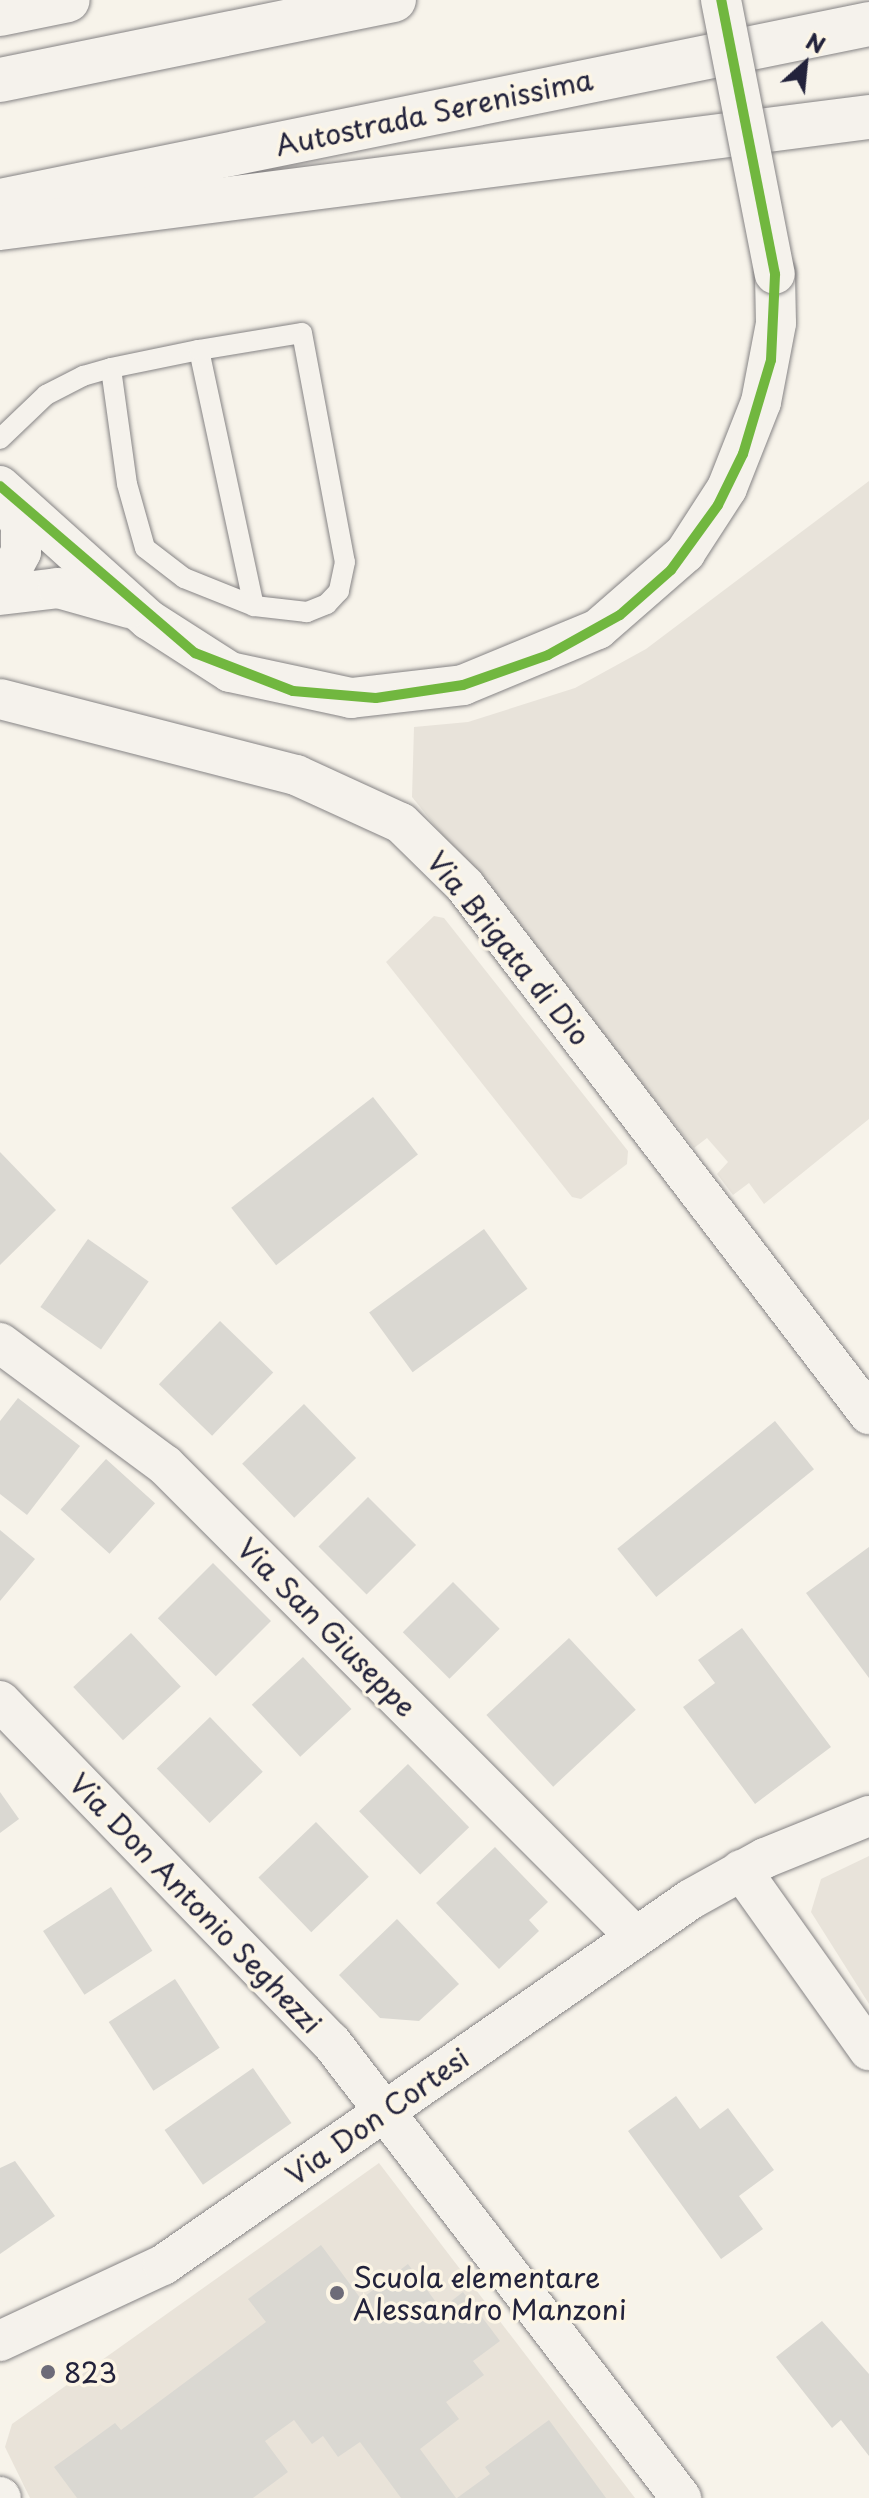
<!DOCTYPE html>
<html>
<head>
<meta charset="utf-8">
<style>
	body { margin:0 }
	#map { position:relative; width:869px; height:2498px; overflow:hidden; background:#f7f3ea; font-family:"Playpen Sans",sans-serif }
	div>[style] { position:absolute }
	.built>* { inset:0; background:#e9e3d9 }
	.green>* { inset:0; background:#e8e3da }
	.building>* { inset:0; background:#dad8d2; transform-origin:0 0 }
	.roads { filter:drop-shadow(0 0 2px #868485) drop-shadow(0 0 2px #868485) }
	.lane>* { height:20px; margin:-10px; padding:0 10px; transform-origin:10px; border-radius:10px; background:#f5f2ec }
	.street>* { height:40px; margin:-20px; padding:0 20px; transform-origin:20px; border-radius:20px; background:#f5f2ec }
	.highway>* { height:44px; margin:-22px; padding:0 22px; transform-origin:22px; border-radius:22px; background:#f5f2ec }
	.bridges { filter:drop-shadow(0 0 2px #868485) drop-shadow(0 0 2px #868485) }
	.street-bridge>* { height:40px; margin:-20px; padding:0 20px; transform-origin:20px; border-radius:20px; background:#f5f2ec }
	.bus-1>* { height:10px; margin:-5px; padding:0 5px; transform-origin:5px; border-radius:5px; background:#71b73f }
	.dots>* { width:22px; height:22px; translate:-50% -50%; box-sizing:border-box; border:4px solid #fcf5e5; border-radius:50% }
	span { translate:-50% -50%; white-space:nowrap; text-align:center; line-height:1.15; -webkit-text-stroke:7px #fcf5e5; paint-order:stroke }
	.street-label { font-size:28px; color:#22223b }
	.poi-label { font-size:28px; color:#22223b }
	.left { translate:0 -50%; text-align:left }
	.north { position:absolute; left:765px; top:24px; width:80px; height:80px; -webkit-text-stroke:6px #fcf5e5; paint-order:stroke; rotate:27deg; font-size:22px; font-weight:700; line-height:32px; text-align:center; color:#22223b }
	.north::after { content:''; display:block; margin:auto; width:28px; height:36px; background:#22223b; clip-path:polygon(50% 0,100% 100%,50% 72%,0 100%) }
</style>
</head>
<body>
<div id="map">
	<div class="built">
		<i style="clip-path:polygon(379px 2163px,635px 2498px,30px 2498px,5px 2447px,12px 2424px)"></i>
	</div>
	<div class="green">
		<i style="clip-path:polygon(869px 481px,869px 1119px,764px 1204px,749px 1183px,733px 1195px,717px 1174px,728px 1162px,707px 1138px,694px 1148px,412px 797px,414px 727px,468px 722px,575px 688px,646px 649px)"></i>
		<i style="clip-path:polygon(434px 916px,444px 918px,628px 1151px,627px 1164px,581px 1199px,572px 1197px,386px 962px)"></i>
		<i style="clip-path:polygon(869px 1856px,869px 2004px,811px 1912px,821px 1879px)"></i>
	</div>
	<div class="building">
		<i style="left:373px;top:1097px;width:73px;height:180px;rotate:52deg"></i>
		<i style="clip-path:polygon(0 1152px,56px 1210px,0 1265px)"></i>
		<i style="left:484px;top:1229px;width:74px;height:142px;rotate:54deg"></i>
		<i style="left:88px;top:1239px;width:74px;height:83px;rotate:35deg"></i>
		<i style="left:220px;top:1321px;width:74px;height:88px;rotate:44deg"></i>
		<i style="clip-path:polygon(18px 1398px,80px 1446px,27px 1515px,0 1494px,0 1421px)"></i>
		<i style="left:304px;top:1404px;width:75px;height:86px;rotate:46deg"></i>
		<i style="left:775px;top:1421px;width:62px;height:203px;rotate:51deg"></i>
		<i style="left:106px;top:1459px;width:66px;height:68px;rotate:42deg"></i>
		<i style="left:368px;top:1497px;width:68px;height:70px;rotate:45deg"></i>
		<i style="clip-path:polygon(0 1530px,35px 1559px,0 1601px)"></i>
		<i style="clip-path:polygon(869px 1547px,869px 1678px,806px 1593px)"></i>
		<i style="left:213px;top:1563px;width:82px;height:78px;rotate:45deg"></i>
		<i style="left:453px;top:1582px;width:66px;height:71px;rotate:45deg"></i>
		<i style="clip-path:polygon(742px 1628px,831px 1747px,755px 1804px,683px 1707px,715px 1683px,698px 1660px)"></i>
		<i style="left:131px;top:1633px;width:73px;height:79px;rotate:47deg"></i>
		<i style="left:569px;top:1638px;width:98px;height:113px;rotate:47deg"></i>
		<i style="left:303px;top:1657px;width:71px;height:70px;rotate:47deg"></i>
		<i style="left:210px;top:1717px;width:76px;height:74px;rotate:46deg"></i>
		<i style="left:408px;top:1764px;width:88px;height:68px;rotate:46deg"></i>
		<i style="clip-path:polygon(0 1792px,19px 1819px,0 1833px)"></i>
		<i style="left:316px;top:1822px;width:76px;height:80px;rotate:46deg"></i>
		<i style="clip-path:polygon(495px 1847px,548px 1902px,529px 1920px,539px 1931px,499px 1969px,436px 1903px)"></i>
		<i style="left:111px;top:1887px;width:76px;height:81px;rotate:57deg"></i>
		<i style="clip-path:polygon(397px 1919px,459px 1984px,419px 2021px,380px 2018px,339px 1975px)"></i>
		<i style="left:175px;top:1979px;width:82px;height:79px;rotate:57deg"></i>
		<i style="left:253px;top:2068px;width:67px;height:108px;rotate:55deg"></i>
		<i style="clip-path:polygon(676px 2096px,700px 2129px,728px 2108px,774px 2170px,739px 2196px,763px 2229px,721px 2259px,628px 2131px)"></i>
		<i style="clip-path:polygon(15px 2161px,55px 2216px,0 2254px,0 2168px)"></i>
		<i style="clip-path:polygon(321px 2245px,361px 2299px,408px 2264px,441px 2309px,463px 2292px,500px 2341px,473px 2361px,484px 2375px,446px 2402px,459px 2419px,420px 2449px,456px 2498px,401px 2498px,360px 2442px,338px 2457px,323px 2436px,312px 2444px,294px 2420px,265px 2441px,288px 2472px,253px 2498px,77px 2498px,54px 2467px,115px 2423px,121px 2430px,266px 2322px,248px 2299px)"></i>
		<i style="clip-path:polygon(822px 2321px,869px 2374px,869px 2456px,841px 2420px,832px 2428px,776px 2357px)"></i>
		<i style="clip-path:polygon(549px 2420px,606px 2498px,457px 2498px,490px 2474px,485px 2467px)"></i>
	</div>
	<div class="roads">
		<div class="lane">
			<i style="left:199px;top:350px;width:262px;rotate:77.9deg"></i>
			<i style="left:0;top:439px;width:64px;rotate:-43.7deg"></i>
			<i style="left:46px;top:395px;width:42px;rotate:-27.2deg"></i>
			<i style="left:83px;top:376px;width:29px;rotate:-16deg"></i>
			<i style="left:111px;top:368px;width:90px;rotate:-11.6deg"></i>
			<i style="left:199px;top:350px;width:104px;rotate:-9.4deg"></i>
			<i style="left:302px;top:333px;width:233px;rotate:79.4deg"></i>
			<i style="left:345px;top:562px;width:30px;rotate:102deg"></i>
			<i style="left:339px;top:591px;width:18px;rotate:133deg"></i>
			<i style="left:327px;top:604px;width:22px;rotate:158deg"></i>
			<i style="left:307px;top:612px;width:53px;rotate:-173.5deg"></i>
			<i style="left:254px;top:606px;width:75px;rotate:-158.2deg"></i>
			<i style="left:184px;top:578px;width:49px;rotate:-142.4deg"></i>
			<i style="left:145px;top:548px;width:66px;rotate:-105.7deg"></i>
			<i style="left:127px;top:484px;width:117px;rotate:-97.9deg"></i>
		</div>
		<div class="street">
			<i style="left:0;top:486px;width:200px;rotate:42deg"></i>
			<i style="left:149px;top:620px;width:96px;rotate:32.7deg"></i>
			<i style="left:230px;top:672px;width:124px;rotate:12.1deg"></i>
			<i style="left:351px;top:698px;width:113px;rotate:-6.6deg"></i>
			<i style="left:463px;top:685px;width:146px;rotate:-22.5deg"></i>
			<i style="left:598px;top:629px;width:116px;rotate:-41.1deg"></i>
			<i style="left:685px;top:553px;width:77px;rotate:-57.1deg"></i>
			<i style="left:727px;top:488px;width:92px;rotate:-68.4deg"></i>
			<i style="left:761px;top:402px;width:80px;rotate:-79.2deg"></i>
			<i style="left:776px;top:323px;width:49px;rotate:-91.2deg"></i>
			<i style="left:0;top:592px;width:45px;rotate:-62.3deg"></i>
			<i style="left:21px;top:552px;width:26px;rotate:-90deg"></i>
			<i style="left:21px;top:526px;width:39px;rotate:-117deg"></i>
			<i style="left:0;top:595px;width:58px;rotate:-6.9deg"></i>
			<i style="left:58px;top:588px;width:74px;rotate:15.7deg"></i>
			<i style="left:0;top:699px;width:306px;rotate:14.4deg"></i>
			<i style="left:296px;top:775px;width:115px;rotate:24.6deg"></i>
			<i style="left:401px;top:823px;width:90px;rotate:44.5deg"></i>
			<i style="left:465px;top:886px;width:665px;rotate:52.58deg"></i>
			<i style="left:0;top:1343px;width:205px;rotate:36.5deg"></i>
			<i style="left:165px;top:1465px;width:664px;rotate:45.06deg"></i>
			<i style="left:0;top:1701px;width:475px;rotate:45.9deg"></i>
			<i style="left:331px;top:2042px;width:575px;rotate:52.49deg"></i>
			<i style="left:741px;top:1870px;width:221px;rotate:54.6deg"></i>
			<i style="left:0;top:2341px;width:180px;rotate:-25deg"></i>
			<i style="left:163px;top:2265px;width:642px;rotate:-34.73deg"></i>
			<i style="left:691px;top:1899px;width:85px;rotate:-29deg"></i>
			<i style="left:765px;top:1858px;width:112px;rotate:-22deg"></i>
			<i style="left:0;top:2497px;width:1px;rotate:45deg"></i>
		</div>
		<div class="highway">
			<i style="left:0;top:14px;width:69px;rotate:-11.6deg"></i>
			<i style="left:0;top:80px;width:402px;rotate:-11.5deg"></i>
			<i style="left:0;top:201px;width:887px;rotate:-11.51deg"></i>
			<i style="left:0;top:228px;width:876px;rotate:-7.28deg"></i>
		</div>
	</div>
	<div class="bridges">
		<div class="street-bridge">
			<i style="left:721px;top:0;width:279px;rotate:78.9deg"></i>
		</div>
	</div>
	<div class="bus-1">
		<i style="left:0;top:486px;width:257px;rotate:40.6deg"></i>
		<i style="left:195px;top:653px;width:105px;rotate:21.2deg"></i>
		<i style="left:293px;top:691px;width:83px;rotate:4.8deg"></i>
		<i style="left:376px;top:698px;width:88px;rotate:-8.5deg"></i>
		<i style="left:463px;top:685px;width:90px;rotate:-19.4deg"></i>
		<i style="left:548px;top:655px;width:82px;rotate:-29.1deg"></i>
		<i style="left:620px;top:615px;width:68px;rotate:-41.4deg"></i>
		<i style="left:671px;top:570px;width:80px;rotate:-54.1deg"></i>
		<i style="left:718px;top:505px;width:57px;rotate:-63.9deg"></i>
		<i style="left:743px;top:454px;width:98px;rotate:-73.4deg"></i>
		<i style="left:771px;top:360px;width:86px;rotate:-87.3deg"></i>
		<i style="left:775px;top:274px;width:279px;rotate:-101.1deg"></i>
	</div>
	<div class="dots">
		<i style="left:337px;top:2293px;background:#6d6b78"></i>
		<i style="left:48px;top:2372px;background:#6d6b78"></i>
	</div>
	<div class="street-label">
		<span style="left:434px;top:112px;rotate:-12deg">Autostrada Serenissima</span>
		<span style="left:509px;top:948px;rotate:51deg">Via Brigata di Dio</span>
		<span style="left:327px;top:1627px;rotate:45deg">Via San Giuseppe</span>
		<span style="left:196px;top:1903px;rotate:46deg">Via Don Antonio Seghezzi</span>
		<span style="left:377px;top:2116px;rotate:-35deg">Via Don Cortesi</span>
	</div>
	<div class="poi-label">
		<span class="left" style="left:353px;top:2293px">Scuola elementare<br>Alessandro Manzoni</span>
		<span class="left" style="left:64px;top:2372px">823</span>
	</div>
	<div class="north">N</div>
</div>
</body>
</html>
